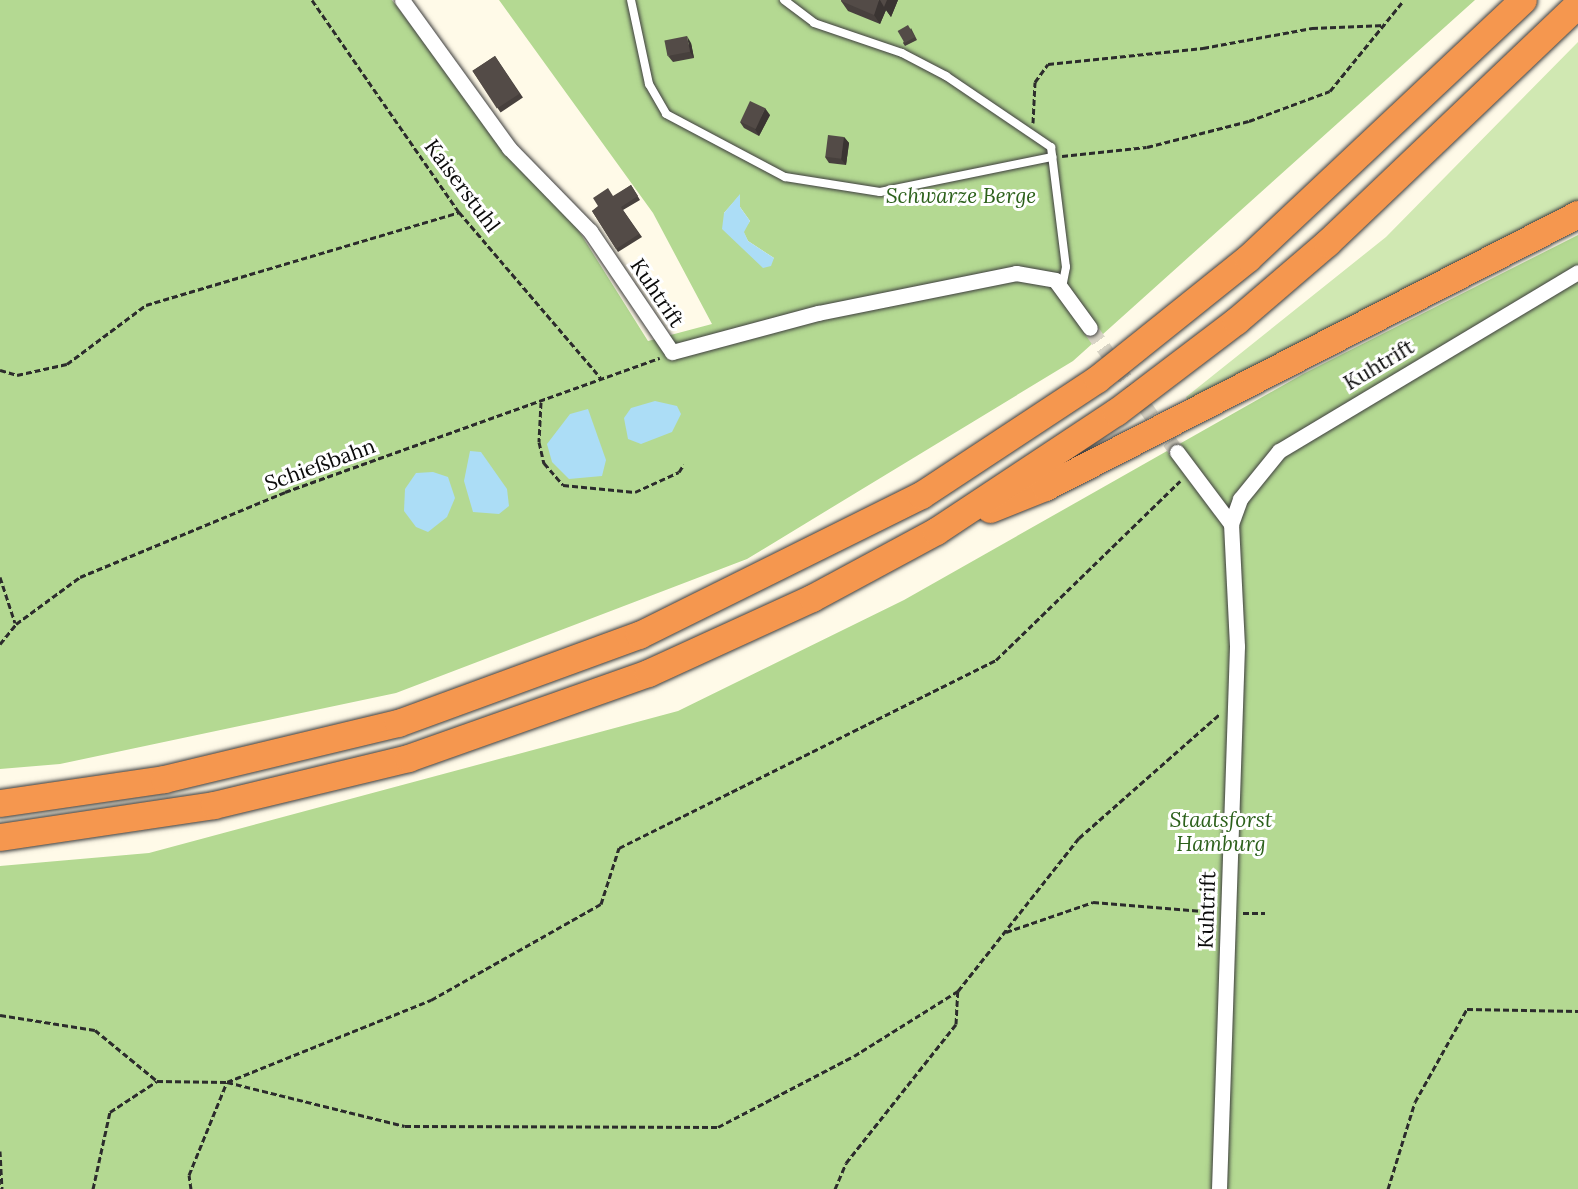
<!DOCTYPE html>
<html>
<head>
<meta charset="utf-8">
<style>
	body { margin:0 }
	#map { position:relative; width:1578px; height:1189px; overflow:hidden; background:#fffae8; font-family:Lora,serif }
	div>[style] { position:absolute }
	.green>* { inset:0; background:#d0e8b2 }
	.forest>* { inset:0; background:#b4d992 }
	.water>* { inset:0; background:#acddf6 }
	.minor-tunnel>* { height:15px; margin-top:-7.5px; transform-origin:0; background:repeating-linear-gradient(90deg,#dad6c7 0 15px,transparent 0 23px) }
	.path>* { height:3px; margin-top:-1.5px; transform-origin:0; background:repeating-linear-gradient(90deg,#2c2c2c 0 6px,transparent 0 9px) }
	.roads { filter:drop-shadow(0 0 2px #3d3d3d) drop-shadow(0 0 2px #3d3d3d) }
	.service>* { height:8px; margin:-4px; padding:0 4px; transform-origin:4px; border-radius:4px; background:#fff }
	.minor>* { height:15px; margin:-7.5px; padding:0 7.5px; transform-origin:7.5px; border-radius:7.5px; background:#fff }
	.motorway>* { height:27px; margin:-13.5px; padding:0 13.5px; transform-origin:13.5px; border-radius:13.5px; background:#f5974f }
	.wall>* { inset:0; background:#47403d; transform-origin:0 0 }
	.shaded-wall>* { inset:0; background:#3a3432 }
	.building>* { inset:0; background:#534b47; transform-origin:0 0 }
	span { translate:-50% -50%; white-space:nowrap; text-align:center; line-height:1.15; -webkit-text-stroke:6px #fff; paint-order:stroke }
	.street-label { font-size:21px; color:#0a0a0a }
	.park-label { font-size:21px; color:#2c611b; font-style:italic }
</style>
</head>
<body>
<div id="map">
	<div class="green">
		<i style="clip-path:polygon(1578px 42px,1578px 205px,1188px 401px,1186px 397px,1386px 237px)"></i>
	</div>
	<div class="forest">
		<i style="clip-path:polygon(evenodd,0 0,392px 0,513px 161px,572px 220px,648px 341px,712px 324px,653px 213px,499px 0,1475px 0,1073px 361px,747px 559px,396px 693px,60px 764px,0 769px,0 0,740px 195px,740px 207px,750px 221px,743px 231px,748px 241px,774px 258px,763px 267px,724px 213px,740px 195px)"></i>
		<i style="clip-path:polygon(1578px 235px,1578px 1189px,0 1189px,0 866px,149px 853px,678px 711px,904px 600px,1303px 374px)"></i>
	</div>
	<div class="water">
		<i style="clip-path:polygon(740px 194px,740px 207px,750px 221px,744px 232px,748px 241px,774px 258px,771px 266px,763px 268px,722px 229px,724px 213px)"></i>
		<i style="clip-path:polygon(655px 401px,677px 406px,681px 414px,672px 432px,641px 444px,628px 439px,624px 418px,631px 408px)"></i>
		<i style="clip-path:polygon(588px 409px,606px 460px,602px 476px,569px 479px,552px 462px,547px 444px,570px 414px)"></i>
		<i style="clip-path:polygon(470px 451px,481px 452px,507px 489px,509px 506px,499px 514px,473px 512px,464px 481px)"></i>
		<i style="clip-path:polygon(433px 472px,448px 477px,455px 498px,447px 517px,428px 532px,416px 527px,404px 511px,405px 489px,416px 473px)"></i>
	</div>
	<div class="minor-tunnel">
		<i style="left:1090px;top:328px;width:151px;rotate:54.9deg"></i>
	</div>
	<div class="path">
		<i style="left:312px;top:0;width:258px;rotate:55.3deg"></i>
		<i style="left:459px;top:212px;width:218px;rotate:49.5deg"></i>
		<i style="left:1033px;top:123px;width:41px;rotate:-87.2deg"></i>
		<i style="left:1035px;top:82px;width:22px;rotate:-54deg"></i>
		<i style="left:1048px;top:64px;width:156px;rotate:-5.9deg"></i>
		<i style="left:1203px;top:48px;width:111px;rotate:-10.4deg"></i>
		<i style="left:1312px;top:28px;width:73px;rotate:-2.4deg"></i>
		<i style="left:1062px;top:156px;width:85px;rotate:-6deg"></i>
		<i style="left:1147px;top:147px;width:105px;rotate:-14.3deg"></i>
		<i style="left:1249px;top:121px;width:86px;rotate:-20.3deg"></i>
		<i style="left:1330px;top:91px;width:117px;rotate:-50.9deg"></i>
		<i style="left:0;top:370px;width:18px;rotate:16deg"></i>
		<i style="left:17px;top:375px;width:51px;rotate:-12.4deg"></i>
		<i style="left:67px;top:364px;width:99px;rotate:-36.8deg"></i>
		<i style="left:146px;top:305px;width:327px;rotate:-16.5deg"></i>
		<i style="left:541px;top:402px;width:40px;rotate:92.9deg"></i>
		<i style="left:539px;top:442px;width:22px;rotate:77deg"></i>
		<i style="left:544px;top:463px;width:29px;rotate:49deg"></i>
		<i style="left:563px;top:485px;width:72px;rotate:5.6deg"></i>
		<i style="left:635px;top:492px;width:48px;rotate:-24.4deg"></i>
		<i style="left:679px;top:472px;width:9px;rotate:-58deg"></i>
		<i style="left:0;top:577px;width:48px;rotate:71.9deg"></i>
		<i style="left:0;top:644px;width:26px;rotate:-51deg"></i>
		<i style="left:16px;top:624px;width:79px;rotate:-36.3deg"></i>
		<i style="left:80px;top:577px;width:222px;rotate:-22.5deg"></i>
		<i style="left:285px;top:492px;width:398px;rotate:-19.7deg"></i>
		<i style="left:1243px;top:913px;width:22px"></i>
		<i style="left:1006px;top:932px;width:92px;rotate:-19deg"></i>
		<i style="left:1093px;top:902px;width:122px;rotate:4.7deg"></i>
		<i style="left:0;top:1015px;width:96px;rotate:9deg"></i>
		<i style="left:95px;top:1030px;width:80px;rotate:39.4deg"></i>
		<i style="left:0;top:1151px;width:38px;rotate:87deg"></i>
		<i style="left:93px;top:1189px;width:79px;rotate:-77.6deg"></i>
		<i style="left:110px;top:1112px;width:56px;rotate:-33.4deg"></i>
		<i style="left:157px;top:1081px;width:70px;rotate:0.8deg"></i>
		<i style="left:227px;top:1082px;width:183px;rotate:13.9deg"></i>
		<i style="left:405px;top:1126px;width:313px;rotate:0.2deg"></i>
		<i style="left:718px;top:1127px;width:153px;rotate:-27.6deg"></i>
		<i style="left:854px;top:1056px;width:123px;rotate:-32deg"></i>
		<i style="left:958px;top:991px;width:195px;rotate:-51.7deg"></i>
		<i style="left:1079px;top:838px;width:189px;rotate:-41.4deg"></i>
		<i style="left:191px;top:1189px;width:14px;rotate:-98deg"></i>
		<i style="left:189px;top:1175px;width:100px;rotate:-67.8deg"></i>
		<i style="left:227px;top:1082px;width:220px;rotate:-21.9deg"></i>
		<i style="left:431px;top:1000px;width:195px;rotate:-29.5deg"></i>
		<i style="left:601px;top:904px;width:59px;rotate:-72.2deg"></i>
		<i style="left:619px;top:848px;width:421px;rotate:-26.5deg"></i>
		<i style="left:996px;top:660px;width:257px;rotate:-44.2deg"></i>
		<i style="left:835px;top:1189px;width:28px;rotate:-67deg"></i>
		<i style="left:846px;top:1163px;width:177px;rotate:-51.6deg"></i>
		<i style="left:956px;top:1024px;width:33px;rotate:-87deg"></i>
		<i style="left:1388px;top:1189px;width:91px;rotate:-72.8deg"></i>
		<i style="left:1415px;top:1102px;width:107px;rotate:-60.8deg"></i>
		<i style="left:1467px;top:1009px;width:111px;rotate:1deg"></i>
	</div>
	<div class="roads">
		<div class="service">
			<i style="left:631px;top:0;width:86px;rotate:77.9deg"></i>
			<i style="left:649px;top:84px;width:34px;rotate:60deg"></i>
			<i style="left:666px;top:114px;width:135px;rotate:27.9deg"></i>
			<i style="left:785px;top:177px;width:96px;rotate:9deg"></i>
			<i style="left:880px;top:192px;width:176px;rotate:-11.5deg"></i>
			<i style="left:784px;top:0;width:38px;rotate:37deg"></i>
			<i style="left:814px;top:23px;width:93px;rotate:18.8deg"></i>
			<i style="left:902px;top:53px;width:50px;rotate:27.6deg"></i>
			<i style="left:946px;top:76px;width:127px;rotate:34.1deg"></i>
			<i style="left:1051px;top:147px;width:121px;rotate:82.9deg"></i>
			<i style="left:1066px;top:267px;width:20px;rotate:101deg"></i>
		</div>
		<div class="minor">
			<i style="left:402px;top:0;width:183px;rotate:54.1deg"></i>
			<i style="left:509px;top:148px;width:116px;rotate:45.7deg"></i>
			<i style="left:590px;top:231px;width:146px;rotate:55.9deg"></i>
			<i style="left:672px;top:352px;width:151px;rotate:-15deg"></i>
			<i style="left:818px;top:313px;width:202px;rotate:-11.4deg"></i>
			<i style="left:1016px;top:273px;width:40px;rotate:10deg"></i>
			<i style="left:1055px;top:280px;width:59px;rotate:53.9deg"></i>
			<i style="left:1177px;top:452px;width:90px;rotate:53.1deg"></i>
			<i style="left:1219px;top:1189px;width:543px;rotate:-88.1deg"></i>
			<i style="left:1237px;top:646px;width:122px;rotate:-92.8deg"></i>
			<i style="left:1231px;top:524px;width:27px;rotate:-70deg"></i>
			<i style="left:1240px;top:499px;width:62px;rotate:-50.9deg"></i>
			<i style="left:1279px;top:451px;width:348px;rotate:-30.9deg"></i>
		</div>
		<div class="motorway">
			<i style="left:990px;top:509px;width:59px;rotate:-21.8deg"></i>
			<i style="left:1045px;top:487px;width:599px;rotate:-27.12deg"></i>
			<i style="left:0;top:803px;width:166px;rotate:-8.3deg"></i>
			<i style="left:164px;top:779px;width:241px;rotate:-13.5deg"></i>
			<i style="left:398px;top:723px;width:257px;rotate:-20.1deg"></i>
			<i style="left:639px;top:635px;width:315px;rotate:-26.4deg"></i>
			<i style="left:921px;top:495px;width:211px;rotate:-33.4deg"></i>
			<i style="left:1097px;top:379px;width:193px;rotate:-38.7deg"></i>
			<i style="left:1248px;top:258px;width:377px;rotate:-43.2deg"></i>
			<i style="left:0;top:837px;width:216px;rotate:-8.5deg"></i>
			<i style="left:214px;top:805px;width:200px;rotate:-13.6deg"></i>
			<i style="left:408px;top:758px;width:255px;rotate:-19.5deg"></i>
			<i style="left:648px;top:673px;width:180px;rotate:-24.6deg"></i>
			<i style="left:812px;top:598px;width:141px;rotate:-28.4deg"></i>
			<i style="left:936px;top:531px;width:216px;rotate:-33.5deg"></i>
			<i style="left:1116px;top:412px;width:151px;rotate:-37.2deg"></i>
			<i style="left:1236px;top:321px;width:120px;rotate:-40.6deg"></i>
			<i style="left:1327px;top:243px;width:347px;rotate:-43.6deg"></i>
		</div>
	</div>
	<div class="wall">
		<i style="clip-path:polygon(898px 0,891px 17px,886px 10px,880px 24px,848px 11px,841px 1px)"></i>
		<i style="clip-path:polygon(911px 28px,917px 40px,905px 46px,903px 43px)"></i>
		<i style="clip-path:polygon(691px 43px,694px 58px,673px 62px,668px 56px)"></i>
		<i style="left:495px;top:56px;width:50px;height:27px;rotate:56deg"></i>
		<i style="clip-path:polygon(770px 115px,759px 136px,744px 128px,740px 122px)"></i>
		<i style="clip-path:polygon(844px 137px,849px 143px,846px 165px,829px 163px,825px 157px)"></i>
		<i style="clip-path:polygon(631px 185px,640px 200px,623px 210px,642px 237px,618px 252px,592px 211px)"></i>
	</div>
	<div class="shaded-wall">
		<i style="clip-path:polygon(879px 0,898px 0,891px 17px,886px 10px,880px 24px,874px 15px)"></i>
		<i style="clip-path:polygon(687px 36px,691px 43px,694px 58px,690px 52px)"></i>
		<i style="clip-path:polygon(765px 108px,770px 115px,759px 136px,755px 129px)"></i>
		<i style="clip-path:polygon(844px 137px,849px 143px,846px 165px,841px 159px)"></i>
	</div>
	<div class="building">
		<i style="clip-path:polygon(841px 0,879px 0,874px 15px,841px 1px)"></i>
		<i style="clip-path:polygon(880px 0,887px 0,884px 7px)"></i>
		<i style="left:908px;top:25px;width:14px;height:12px;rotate:60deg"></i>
		<i style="left:687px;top:36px;width:16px;height:23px;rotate:79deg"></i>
		<i style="left:495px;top:56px;width:45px;height:27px;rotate:57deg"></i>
		<i style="left:750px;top:101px;width:17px;height:23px;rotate:25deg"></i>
		<i style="left:828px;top:135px;width:16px;height:22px;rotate:7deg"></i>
		<i style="clip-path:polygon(631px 185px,638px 196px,621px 207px,639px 234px,616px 249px,592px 211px,598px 206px,593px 198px,608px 188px,613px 196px)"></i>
	</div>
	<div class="street-label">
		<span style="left:462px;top:186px;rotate:53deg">Kaiserstuhl</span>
		<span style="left:657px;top:293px;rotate:56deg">Kuhtrift</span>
		<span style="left:1379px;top:365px;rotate:-31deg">Kuhtrift</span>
		<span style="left:320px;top:465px;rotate:-20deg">Schießbahn</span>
		<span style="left:1207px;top:910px;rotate:-88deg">Kuhtrift</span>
	</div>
	<div class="park-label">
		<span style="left:961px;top:196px">Schwarze Berge</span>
		<span style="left:1221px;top:832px">Staatsforst<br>Hamburg</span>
	</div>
</div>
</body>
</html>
